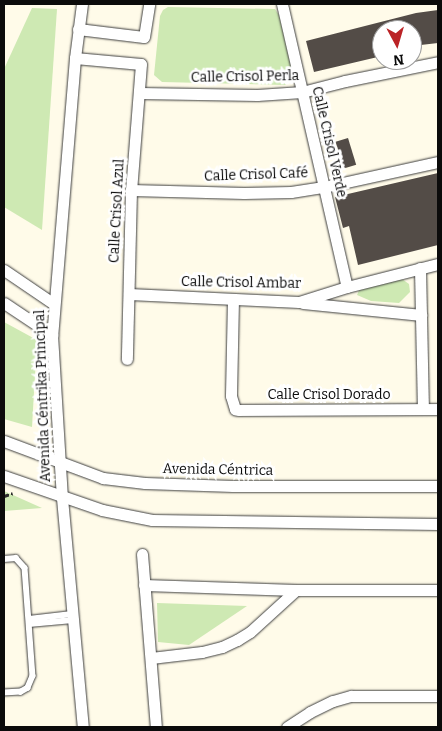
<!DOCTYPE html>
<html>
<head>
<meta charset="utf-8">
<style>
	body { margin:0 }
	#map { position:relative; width:442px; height:731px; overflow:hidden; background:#fffbe9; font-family:Bitter,serif }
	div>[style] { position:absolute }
	.green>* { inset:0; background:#cee9b3 }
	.building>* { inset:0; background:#534c47; transform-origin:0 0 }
	.path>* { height:2.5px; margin-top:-1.25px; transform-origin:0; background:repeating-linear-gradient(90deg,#2d2d2d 0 5px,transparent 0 7.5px) }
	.roads { filter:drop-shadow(0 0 1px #3e3e3e) drop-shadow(0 0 1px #3e3e3e) }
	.service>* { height:5.5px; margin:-2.75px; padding:0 2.75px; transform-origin:2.75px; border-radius:2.75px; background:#fff }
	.minor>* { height:11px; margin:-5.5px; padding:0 5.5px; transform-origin:5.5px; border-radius:5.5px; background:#fff }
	span { translate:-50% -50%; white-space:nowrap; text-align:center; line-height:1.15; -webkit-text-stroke:5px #fff; paint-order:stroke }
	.street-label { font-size:14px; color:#0b0b0b }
	.frame { position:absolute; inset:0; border:5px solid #0b0b0b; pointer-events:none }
	.north { position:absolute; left:372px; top:20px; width:50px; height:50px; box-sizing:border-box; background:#fff; border:1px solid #9d9d9d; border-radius:50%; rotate:174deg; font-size:14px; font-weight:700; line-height:20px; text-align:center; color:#0b0b0b }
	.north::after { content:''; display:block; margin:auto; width:18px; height:22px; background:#bb2326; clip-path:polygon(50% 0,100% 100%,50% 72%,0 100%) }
</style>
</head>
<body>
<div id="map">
	<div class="green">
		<i style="clip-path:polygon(168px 7px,275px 9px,279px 15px,293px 75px,290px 81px,285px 85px,162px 82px,154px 75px,160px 16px,163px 10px)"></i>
		<i style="clip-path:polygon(32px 8px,57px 9px,42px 230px,4px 207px,4px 69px)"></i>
		<i style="clip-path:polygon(402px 279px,409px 284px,410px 292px,399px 303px,371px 301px,357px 295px,360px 288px)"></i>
		<i style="clip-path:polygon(4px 322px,37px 340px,32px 427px,4px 419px)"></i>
		<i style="clip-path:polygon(4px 491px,42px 508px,4px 511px)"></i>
		<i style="clip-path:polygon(157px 603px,247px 606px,189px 645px,158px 642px)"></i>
	</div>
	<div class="building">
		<i style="clip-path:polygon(438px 10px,438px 43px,412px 46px,412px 30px,382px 30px,382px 56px,314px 72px,306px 41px,416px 13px)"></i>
		<i style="left:348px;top:138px;width:28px;height:13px;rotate:73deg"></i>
		<i style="clip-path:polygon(438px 173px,438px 245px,358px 265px,349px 226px,343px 228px,335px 197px)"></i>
	</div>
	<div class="path">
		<i style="left:4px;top:496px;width:9px;rotate:-18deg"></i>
	</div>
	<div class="roads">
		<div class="service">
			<i style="left:4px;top:559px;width:12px;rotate:-5deg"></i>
			<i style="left:16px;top:558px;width:13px;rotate:48deg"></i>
			<i style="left:25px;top:568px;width:108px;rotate:85.8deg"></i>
			<i style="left:33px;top:676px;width:13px;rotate:113deg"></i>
			<i style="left:28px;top:688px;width:8px;rotate:150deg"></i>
			<i style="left:21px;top:692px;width:17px;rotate:177deg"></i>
			<i style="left:29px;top:619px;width:43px;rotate:-6.6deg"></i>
			<i style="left:29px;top:624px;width:44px;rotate:-5.2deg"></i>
		</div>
		<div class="minor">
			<i style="left:82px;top:4px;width:54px;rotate:97.4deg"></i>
			<i style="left:75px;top:58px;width:278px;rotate:94.7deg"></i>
			<i style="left:52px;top:335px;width:163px;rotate:86.5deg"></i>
			<i style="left:62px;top:498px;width:230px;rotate:84.8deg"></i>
			<i style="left:282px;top:4px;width:290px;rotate:77.1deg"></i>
			<i style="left:78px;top:29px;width:66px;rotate:6.9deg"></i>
			<i style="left:144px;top:37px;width:33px;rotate:-81deg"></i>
			<i style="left:75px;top:58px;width:66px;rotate:5.2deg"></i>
			<i style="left:141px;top:64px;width:126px;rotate:94.5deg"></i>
			<i style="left:131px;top:190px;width:169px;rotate:91.4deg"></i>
			<i style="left:140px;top:93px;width:117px;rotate:1deg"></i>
			<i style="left:257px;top:95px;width:45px;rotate:-3.8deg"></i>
			<i style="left:302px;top:92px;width:44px;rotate:-14.3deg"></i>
			<i style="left:345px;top:81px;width:95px;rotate:-11.5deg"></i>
			<i style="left:131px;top:190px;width:113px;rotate:1.5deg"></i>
			<i style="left:244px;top:193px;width:47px;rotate:-1.2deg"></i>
			<i style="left:291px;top:192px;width:33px;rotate:-9deg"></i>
			<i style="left:324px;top:187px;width:117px;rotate:-12.4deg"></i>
			<i style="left:420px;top:268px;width:141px;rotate:88.8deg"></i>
			<i style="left:4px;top:270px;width:60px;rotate:34.2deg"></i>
			<i style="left:129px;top:294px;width:170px;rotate:2.7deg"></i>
			<i style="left:299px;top:302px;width:50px;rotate:-17.4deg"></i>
			<i style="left:347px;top:287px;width:94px;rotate:-14.2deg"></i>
			<i style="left:233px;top:299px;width:97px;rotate:91.2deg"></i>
			<i style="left:231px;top:396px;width:14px;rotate:73deg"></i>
			<i style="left:235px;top:409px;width:4px;rotate:14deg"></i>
			<i style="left:239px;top:410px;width:199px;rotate:-0.3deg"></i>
			<i style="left:4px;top:303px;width:58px;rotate:33.7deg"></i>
			<i style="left:303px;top:303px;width:119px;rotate:5.8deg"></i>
			<i style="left:4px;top:441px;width:106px;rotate:20.5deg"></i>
			<i style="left:103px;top:478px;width:42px;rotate:6.8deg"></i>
			<i style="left:145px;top:483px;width:88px;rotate:2deg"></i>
			<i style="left:233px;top:486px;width:205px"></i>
			<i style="left:4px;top:476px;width:104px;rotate:19.1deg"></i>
			<i style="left:102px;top:510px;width:51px;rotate:11.3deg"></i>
			<i style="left:152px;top:520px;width:286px;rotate:0.8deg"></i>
			<i style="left:142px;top:554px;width:174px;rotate:85.4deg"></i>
			<i style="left:144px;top:585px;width:152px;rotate:1.9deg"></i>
			<i style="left:296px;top:590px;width:142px"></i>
			<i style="left:151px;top:658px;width:51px;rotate:-6.7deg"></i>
			<i style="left:202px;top:652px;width:21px;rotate:-14deg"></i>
			<i style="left:222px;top:647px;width:17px;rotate:-25deg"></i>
			<i style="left:237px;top:640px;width:15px;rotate:-32deg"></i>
			<i style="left:250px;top:632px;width:62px;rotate:-42.4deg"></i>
			<i style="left:287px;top:727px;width:27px;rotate:-33deg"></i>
			<i style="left:310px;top:712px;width:25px;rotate:-26deg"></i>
			<i style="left:333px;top:701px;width:19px;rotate:-16deg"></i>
			<i style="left:351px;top:696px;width:87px"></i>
		</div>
	</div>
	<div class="street-label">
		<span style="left:245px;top:77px;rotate:-1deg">Calle Crisol Perla</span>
		<span style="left:329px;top:142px;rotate:77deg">Calle Crisol Verde</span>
		<span style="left:256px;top:175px;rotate:-2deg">Calle Crisol Café</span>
		<span style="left:117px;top:211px;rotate:-87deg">Calle Crisol Azul</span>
		<span style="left:241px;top:283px;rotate:1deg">Calle Crisol Ambar</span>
		<span style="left:329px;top:395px">Calle Crisol Dorado</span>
		<span style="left:43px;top:396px;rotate:-92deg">Avenida Céntrika Principal</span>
		<span style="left:218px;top:470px;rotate:1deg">Avenida Céntrica</span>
	</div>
	<div class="frame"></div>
	<div class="north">N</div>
</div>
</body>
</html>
